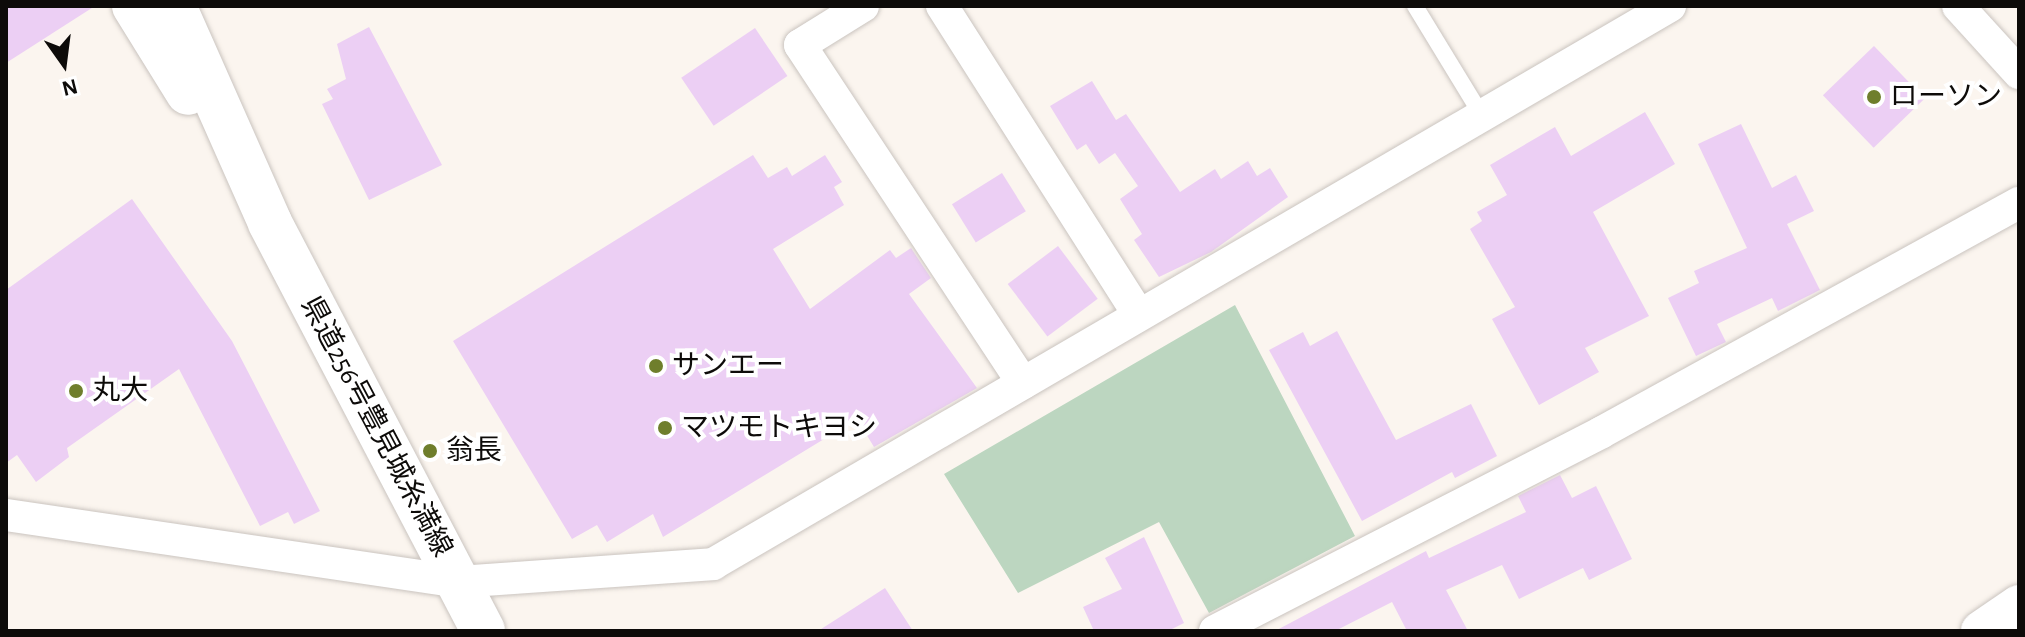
<!DOCTYPE html>
<html>
<head>
<meta charset="utf-8">
<style>
	body { margin:0 }
	#map { position:relative; width:2025px; height:637px; overflow:hidden; background:#fbf5ef; font-family:"Alegreya Sans","Noto Sans JP",sans-serif }
	div>[style] { position:absolute }
	.green>* { inset:0; background:#bcd6c0 }
	.building>* { inset:0; background:#eccff4; transform-origin:0 0 }
	.roads { filter:drop-shadow(0 0 2px #cac4bf) drop-shadow(0 0 2px #cac4bf) }
	.service>* { height:16px; margin:-8px; padding:0 8px; transform-origin:8px; border-radius:8px; background:#fff }
	.minor>* { height:32px; margin:-16px; padding:0 16px; transform-origin:16px; border-radius:16px; background:#fff }
	.tertiary>* { height:40px; margin:-20px; padding:0 20px; transform-origin:20px; border-radius:20px; background:#fff }
	.secondary>* { height:44px; margin:-22px; padding:0 22px; transform-origin:22px; border-radius:22px; background:#fff }
	.dots>* { width:22px; height:22px; translate:-50% -50%; box-sizing:border-box; border:4px solid #fff; border-radius:50% }
	span { translate:-50% -50%; white-space:nowrap; text-align:center; line-height:1.15; -webkit-text-stroke:8px #fff; paint-order:stroke }
	.poi-label { font-size:28px; color:#0d0b09 }
	.left { translate:0 -50%; text-align:left }
	.street-label { font-size:28px; color:#0d0b09 }
	.frame { position:absolute; inset:0; border:8px solid #0d0b09; pointer-events:none }
	.north { position:absolute; left:24px; top:24px; width:80px; height:80px; -webkit-text-stroke:6px #fff; paint-order:stroke; rotate:166deg; font-size:22px; font-weight:700; line-height:32px; text-align:center; color:#0d0b09 }
	.north::after { content:''; display:block; margin:auto; width:28px; height:36px; background:#0d0b09; clip-path:polygon(50% 0,100% 100%,50% 72%,0 100%) }
</style>
</head>
<body>
<div id="map">
	<div class="green">
		<i style="clip-path:polygon(1235px 305px,1355px 536px,1209px 613px,1159px 522px,1018px 593px,944px 474px)"></i>
	</div>
	<div class="building">
		<i style="clip-path:polygon(6px 6px,95px 6px,6px 63px)"></i>
		<i style="clip-path:polygon(369px 27px,442px 165px,369px 200px,322px 104px,333px 99px,327px 89px,346px 79px,337px 44px)"></i>
		<i style="left:755px;top:28px;width:58px;height:89px;rotate:56deg"></i>
		<i style="left:1874px;top:46px;width:73px;height:71px;rotate:46deg"></i>
		<i style="clip-path:polygon(1092px 81px,1116px 120px,1126px 114px,1180px 192px,1215px 169px,1221px 179px,1248px 161px,1257px 176px,1270px 168px,1288px 197px,1211px 252px,1159px 277px,1134px 240px,1142px 234px,1120px 199px,1138px 186px,1115px 153px,1099px 164px,1086px 144px,1077px 150px,1050px 106px)"></i>
		<i style="clip-path:polygon(1645px 112px,1675px 164px,1593px 212px,1649px 316px,1585px 348px,1599px 372px,1539px 405px,1492px 319px,1515px 307px,1470px 229px,1482px 221px,1477px 212px,1507px 195px,1490px 165px,1555px 127px,1571px 156px)"></i>
		<i style="clip-path:polygon(1741px 124px,1772px 188px,1796px 175px,1814px 211px,1787px 224px,1820px 290px,1778px 311px,1772px 298px,1717px 324px,1726px 342px,1696px 356px,1668px 298px,1699px 283px,1694px 271px,1747px 248px,1698px 144px)"></i>
		<i style="clip-path:polygon(753px 155px,768px 178px,787px 167px,792px 176px,825px 155px,842px 182px,834px 187px,844px 205px,773px 249px,810px 309px,890px 250px,896px 258px,911px 248px,931px 278px,909px 294px,977px 388px,874px 447px,857px 419px,663px 537px,653px 514px,607px 542px,597px 525px,572px 539px,453px 341px)"></i>
		<i style="left:1002px;top:173px;width:45px;height:59px;rotate:58deg"></i>
		<i style="clip-path:polygon(132px 199px,232px 341px,320px 511px,294px 524px,288px 512px,260px 526px,179px 369px,67px 448px,69px 457px,36px 482px,17px 455px,6px 463px,6px 290px)"></i>
		<i style="left:1058px;top:246px;width:66px;height:63px;rotate:53deg"></i>
		<i style="clip-path:polygon(1337px 331px,1396px 440px,1471px 404px,1497px 456px,1455px 478px,1452px 472px,1362px 521px,1269px 350px,1303px 332px,1310px 346px)"></i>
		<i style="clip-path:polygon(1560px 475px,1572px 498px,1596px 486px,1632px 559px,1589px 580px,1583px 568px,1519px 599px,1502px 565px,1446px 590px,1468px 631px,1407px 631px,1392px 602px,1335px 631px,1275px 631px,1426px 551px,1429px 558px,1526px 512px,1518px 496px)"></i>
		<i style="clip-path:polygon(1144px 537px,1184px 623px,1168px 631px,1094px 631px,1083px 607px,1122px 589px,1105px 558px)"></i>
		<i style="clip-path:polygon(885px 588px,913px 631px,818px 631px,854px 608px)"></i>
	</div>
	<div class="roads">
		<div class="service">
			<i style="left:1415px;top:6px;width:132px;rotate:58.6deg"></i>
		</div>
		<div class="minor">
			<i style="left:863px;top:6px;width:74px;rotate:148.2deg"></i>
			<i style="left:800px;top:45px;width:405px;rotate:56.6deg"></i>
			<i style="left:942px;top:6px;width:366px;rotate:57.5deg"></i>
			<i style="left:1958px;top:6px;width:91px;rotate:47.7deg"></i>
			<i style="left:6px;top:515px;width:456px;rotate:8.4deg"></i>
			<i style="left:457px;top:582px;width:257px;rotate:-4deg"></i>
			<i style="left:713px;top:564px;width:1108px;rotate:-30.25deg"></i>
			<i style="left:1215px;top:631px;width:435px;rotate:-27.2deg"></i>
			<i style="left:1602px;top:432px;width:476px;rotate:-28.8deg"></i>
		</div>
		<div class="tertiary">
			<i style="left:1981px;top:631px;width:46px;rotate:-34.4deg"></i>
		</div>
		<div class="secondary">
			<i style="left:134px;top:6px;width:102px;rotate:58.2deg"></i>
			<i style="left:174px;top:6px;width:237px;rotate:66.1deg"></i>
			<i style="left:270px;top:223px;width:460px;rotate:62.4deg"></i>
		</div>
	</div>
	<div class="dots">
		<i style="left:1874px;top:97px;background:#6f7e2c"></i>
		<i style="left:656px;top:366px;background:#6f7e2c"></i>
		<i style="left:76px;top:391px;background:#6f7e2c"></i>
		<i style="left:665px;top:428px;background:#6f7e2c"></i>
		<i style="left:430px;top:451px;background:#6f7e2c"></i>
	</div>
	<div class="poi-label">
		<span class="left" style="left:1890px;top:97px">ローソン</span>
		<span class="left" style="left:672px;top:366px">サンエー</span>
		<span class="left" style="left:92px;top:391px">丸大</span>
		<span class="left" style="left:681px;top:428px">マツモトキヨシ</span>
		<span class="left" style="left:446px;top:451px">翁長</span>
	</div>
	<div class="street-label">
		<span style="left:376px;top:427px;rotate:62deg">県道256号豊見城糸満線</span>
	</div>
	<div class="frame"></div>
	<div class="north">N</div>
</div>
</body>
</html>
